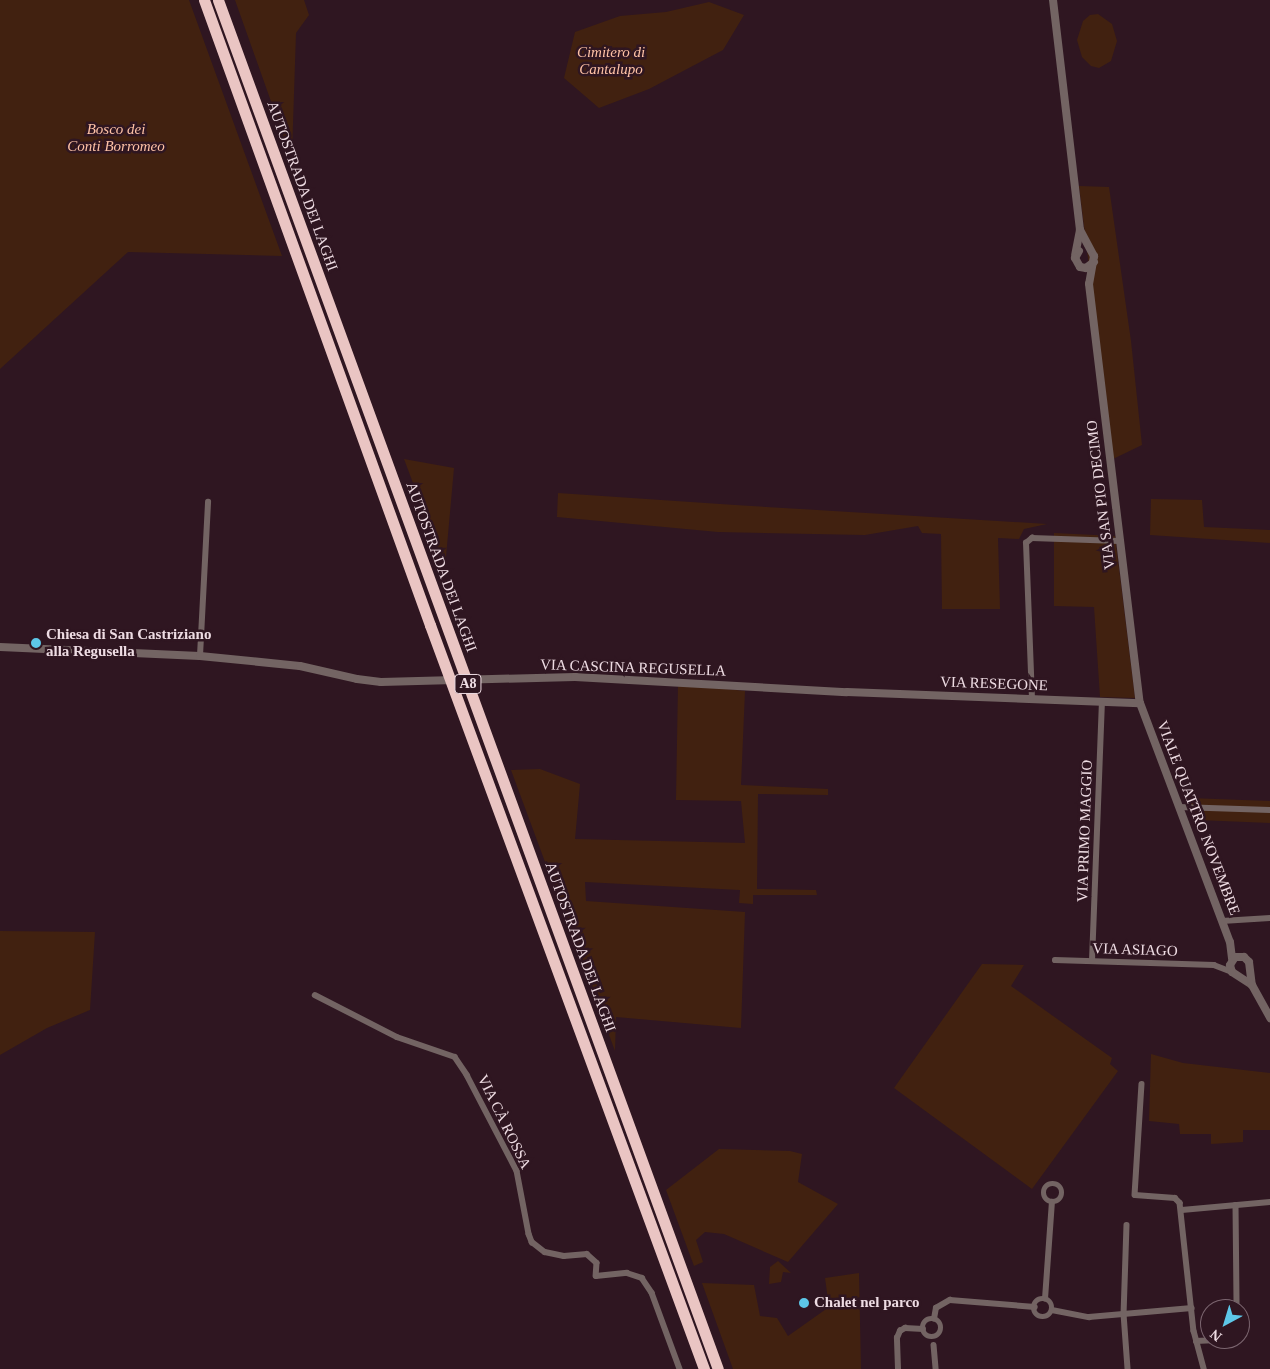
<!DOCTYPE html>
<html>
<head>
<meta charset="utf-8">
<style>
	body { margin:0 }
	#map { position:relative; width:1270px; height:1369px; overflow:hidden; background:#2f1621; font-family:Georgia,serif }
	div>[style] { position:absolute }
	.green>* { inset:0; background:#412110 }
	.minor>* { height:5.5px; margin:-2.75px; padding:0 2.75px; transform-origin:2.75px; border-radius:2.75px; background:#736463 }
	.minor>.ring { margin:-2.75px; padding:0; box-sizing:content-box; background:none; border:5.5px solid #736463; border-radius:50% }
	.tertiary>* { height:8px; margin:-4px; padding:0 4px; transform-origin:4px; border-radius:4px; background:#736463 }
	.motorway>* { height:11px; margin:-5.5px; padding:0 5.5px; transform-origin:5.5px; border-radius:5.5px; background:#eac5c3 }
	.dots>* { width:14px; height:14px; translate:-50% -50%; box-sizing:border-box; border:2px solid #2f1621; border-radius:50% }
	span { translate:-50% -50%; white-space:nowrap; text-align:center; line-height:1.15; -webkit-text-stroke:5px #2f1621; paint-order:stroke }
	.shield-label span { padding:1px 4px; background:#2f1621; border:1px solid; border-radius:4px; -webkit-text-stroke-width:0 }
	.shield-label { font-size:14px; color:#eedce3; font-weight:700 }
	.park-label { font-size:15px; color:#fec2a6; font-style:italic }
	.street-label { font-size:15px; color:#eedce3 }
	.poi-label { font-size:15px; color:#eedce3; font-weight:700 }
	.left { translate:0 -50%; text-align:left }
	.north { position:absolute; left:1200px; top:1299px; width:50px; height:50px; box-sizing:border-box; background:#2f1621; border:1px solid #7b656f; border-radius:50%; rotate:219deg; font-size:14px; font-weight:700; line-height:20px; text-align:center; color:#eedce3 }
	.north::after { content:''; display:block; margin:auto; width:18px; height:22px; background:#5dc7e8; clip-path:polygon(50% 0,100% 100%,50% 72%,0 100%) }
</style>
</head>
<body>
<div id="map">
	<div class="green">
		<i style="clip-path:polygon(0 0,189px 0,282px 256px,128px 252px,0 369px)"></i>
		<i style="clip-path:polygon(235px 0,304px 0,309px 15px,296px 33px,292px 154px,284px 138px)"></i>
		<i style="clip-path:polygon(709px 2px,744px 15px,723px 50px,649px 89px,599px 108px,564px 78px,575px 32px,620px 16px,666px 12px)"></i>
		<i style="clip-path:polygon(1098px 14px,1112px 24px,1117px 41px,1111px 61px,1099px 68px,1091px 66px,1082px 57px,1077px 40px,1083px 21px,1090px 15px)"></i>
		<i style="clip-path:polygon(1079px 186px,1109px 187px,1131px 341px,1142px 445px,1113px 459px)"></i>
		<i style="clip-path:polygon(404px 459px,454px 468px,445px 568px)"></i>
		<i style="clip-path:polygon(558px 493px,735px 505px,1047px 524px,1024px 529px,1019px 539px,998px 538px,1000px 609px,942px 609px,941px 534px,922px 533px,918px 526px,865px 535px,718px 532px,557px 517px)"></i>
		<i style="clip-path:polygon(1151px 499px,1202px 500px,1204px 527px,1270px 530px,1270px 543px,1150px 535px)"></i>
		<i style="clip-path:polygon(1054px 533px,1115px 536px,1135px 698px,1100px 697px,1094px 607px,1054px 606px)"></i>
		<i style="clip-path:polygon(678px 684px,745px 691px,741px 785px,828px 789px,828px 795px,758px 794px,757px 889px,816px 890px,817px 895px,753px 895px,753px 904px,739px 903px,740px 890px,585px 882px,586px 901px,745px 912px,741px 1028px,616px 1017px,615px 1051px,511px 770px,540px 769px,580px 784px,575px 839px,745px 843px,741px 801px,676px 800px)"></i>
		<i style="clip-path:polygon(1189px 798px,1270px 801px,1270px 823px,1198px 820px)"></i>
		<i style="clip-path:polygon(0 931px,95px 932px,90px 1010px,47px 1028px,0 1055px)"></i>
		<i style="clip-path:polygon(982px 964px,1024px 965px,1011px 986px,1112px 1058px,1110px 1064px,1118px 1071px,1032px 1189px,894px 1088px)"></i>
		<i style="clip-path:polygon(1151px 1054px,1183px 1063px,1270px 1073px,1270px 1130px,1243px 1130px,1243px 1142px,1211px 1144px,1211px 1134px,1180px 1134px,1179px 1124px,1149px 1121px)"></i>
		<i style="clip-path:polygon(719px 1149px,790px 1151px,802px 1154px,798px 1182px,838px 1204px,788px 1262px,724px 1234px,705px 1232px,696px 1240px,703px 1262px,694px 1266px,666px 1190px)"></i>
		<i style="clip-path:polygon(778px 1261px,791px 1273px,783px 1272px,781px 1282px,769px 1284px,770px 1267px)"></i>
		<i style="clip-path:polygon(859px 1273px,861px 1369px,733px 1369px,702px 1283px,754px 1285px,760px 1316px,777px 1318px,788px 1336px,829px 1307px,825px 1278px)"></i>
	</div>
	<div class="minor">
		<i style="left:200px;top:656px;width:154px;rotate:-87deg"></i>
		<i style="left:1032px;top:699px;width:156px;rotate:-92.2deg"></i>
		<i style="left:1026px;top:543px;width:8px;rotate:-40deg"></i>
		<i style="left:1032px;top:538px;width:87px;rotate:2deg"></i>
		<i style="left:1179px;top:807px;width:91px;rotate:1.9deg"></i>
		<i style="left:1222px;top:921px;width:48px;rotate:-3.6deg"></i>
		<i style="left:1055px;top:960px;width:159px;rotate:1.8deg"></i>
		<i style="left:1214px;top:965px;width:19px;rotate:21deg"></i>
		<i style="left:1092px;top:961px;width:259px;rotate:-87.8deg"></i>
		<i style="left:315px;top:995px;width:92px;rotate:27.1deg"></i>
		<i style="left:397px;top:1037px;width:61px;rotate:19deg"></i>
		<i style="left:455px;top:1057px;width:22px;rotate:56deg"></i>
		<i style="left:467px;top:1075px;width:108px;rotate:62.5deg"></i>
		<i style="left:517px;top:1171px;width:64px;rotate:79.2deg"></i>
		<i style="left:529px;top:1234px;width:9px;rotate:69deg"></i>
		<i style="left:532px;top:1242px;width:16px;rotate:38deg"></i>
		<i style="left:545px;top:1252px;width:19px;rotate:12deg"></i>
		<i style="left:564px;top:1256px;width:23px;rotate:-5deg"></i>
		<i style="left:587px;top:1254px;width:13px;rotate:42deg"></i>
		<i style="left:597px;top:1263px;width:13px;rotate:94deg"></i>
		<i style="left:596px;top:1276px;width:31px;rotate:-6deg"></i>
		<i style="left:627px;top:1273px;width:16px;rotate:18deg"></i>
		<i style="left:642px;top:1278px;width:18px;rotate:56deg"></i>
		<i style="left:652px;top:1293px;width:81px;rotate:69.8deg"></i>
		<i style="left:1142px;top:1084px;width:111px;rotate:93.6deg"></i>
		<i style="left:1135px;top:1195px;width:40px;rotate:4.3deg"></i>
		<i style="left:1175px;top:1198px;width:7px;rotate:45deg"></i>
		<i style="left:1180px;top:1203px;width:129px;rotate:83.8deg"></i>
		<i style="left:1194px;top:1331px;width:39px;rotate:75deg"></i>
		<i class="ring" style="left:1044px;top:1184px;width:12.5px;height:12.5px"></i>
		<i style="left:1236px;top:1205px;width:104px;rotate:89.4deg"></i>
		<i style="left:1182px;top:1210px;width:88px;rotate:-5.2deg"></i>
		<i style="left:1127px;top:1225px;width:89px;rotate:91.9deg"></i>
		<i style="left:1124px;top:1314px;width:55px;rotate:85.8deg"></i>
		<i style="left:1045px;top:1299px;width:97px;rotate:-85.9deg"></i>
		<i class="ring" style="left:1034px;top:1299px;width:12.5px;height:12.5px"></i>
		<i style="left:1052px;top:1310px;width:38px;rotate:11deg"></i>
		<i style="left:1089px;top:1317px;width:103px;rotate:-5deg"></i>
		<i style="left:934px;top:1319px;width:11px;rotate:-80deg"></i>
		<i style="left:936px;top:1308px;width:16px;rotate:-30deg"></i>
		<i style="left:950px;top:1300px;width:85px;rotate:4.7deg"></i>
		<i class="ring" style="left:923px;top:1319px;width:12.5px;height:12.5px"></i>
		<i style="left:1196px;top:1341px;width:42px;rotate:-2.7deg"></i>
		<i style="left:934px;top:1345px;width:24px;rotate:85deg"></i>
		<i style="left:898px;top:1369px;width:31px;rotate:-92deg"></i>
		<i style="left:897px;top:1338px;width:8px;rotate:-67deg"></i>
		<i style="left:900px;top:1331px;width:6px;rotate:-31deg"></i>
		<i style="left:905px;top:1328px;width:18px;rotate:3deg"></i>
	</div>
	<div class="tertiary">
		<i style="left:1053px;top:0;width:232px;rotate:83.3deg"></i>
		<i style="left:1080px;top:230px;width:25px;rotate:101deg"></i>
		<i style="left:1080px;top:230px;width:30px;rotate:62deg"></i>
		<i style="left:1094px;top:256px;width:28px;rotate:100deg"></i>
		<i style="left:1089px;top:284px;width:422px;rotate:83.1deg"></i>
		<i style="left:1140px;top:703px;width:255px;rotate:69.4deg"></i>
		<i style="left:1230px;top:942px;width:17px;rotate:83deg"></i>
		<i style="left:1079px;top:251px;width:8px;rotate:120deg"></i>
		<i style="left:1075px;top:258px;width:10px;rotate:61deg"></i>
		<i style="left:1080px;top:267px;width:6px;rotate:9deg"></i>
		<i style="left:1086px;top:268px;width:10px;rotate:-37deg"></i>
		<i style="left:0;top:647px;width:200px;rotate:2.6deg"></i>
		<i style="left:200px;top:656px;width:100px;rotate:5.7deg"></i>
		<i style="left:300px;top:666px;width:58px;rotate:12.8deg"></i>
		<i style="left:357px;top:679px;width:24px;rotate:7deg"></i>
		<i style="left:381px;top:682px;width:194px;rotate:-1.5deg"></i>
		<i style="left:575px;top:677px;width:272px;rotate:3.2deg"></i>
		<i style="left:847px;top:692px;width:293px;rotate:2.2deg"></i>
		<i style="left:1252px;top:985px;width:24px;rotate:-147deg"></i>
		<i style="left:1232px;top:972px;width:7px;rotate:-106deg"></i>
		<i style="left:1230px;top:965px;width:9px;rotate:-58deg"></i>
		<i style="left:1235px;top:957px;width:9px"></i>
		<i style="left:1244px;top:957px;width:7px;rotate:45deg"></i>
		<i style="left:1249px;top:962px;width:23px;rotate:83deg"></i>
		<i style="left:1252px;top:985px;width:38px;rotate:61deg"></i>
	</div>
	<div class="motorway">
		<i style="left:204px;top:0;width:665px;rotate:70.12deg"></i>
		<i style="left:430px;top:625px;width:793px;rotate:69.78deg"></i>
		<i style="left:218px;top:0;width:1457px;rotate:69.94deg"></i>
	</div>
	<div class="dots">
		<i style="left:36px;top:643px;background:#5dc7e8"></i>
		<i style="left:804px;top:1303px;background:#5dc7e8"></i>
	</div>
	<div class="shield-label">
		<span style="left:468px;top:684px">A8</span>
	</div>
	<div class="park-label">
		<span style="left:611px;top:61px">Cimitero di<br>Cantalupo</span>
		<span style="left:116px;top:138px">Bosco dei<br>Conti Borromeo</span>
	</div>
	<div class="street-label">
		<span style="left:302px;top:186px;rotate:70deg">AUTOSTRADA DEI LAGHI</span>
		<span style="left:1101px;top:495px;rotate:-97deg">VIA SAN PIO DECIMO</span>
		<span style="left:441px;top:567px;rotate:70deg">AUTOSTRADA DEI LAGHI</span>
		<span style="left:633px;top:668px;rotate:2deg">VIA CASCINA REGUSELLA</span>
		<span style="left:994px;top:684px;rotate:2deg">VIA RESEGONE</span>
		<span style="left:1198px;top:818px;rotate:69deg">VIALE QUATTRO NOVEMBRE</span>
		<span style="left:1085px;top:831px;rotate:-88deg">VIA PRIMO MAGGIO</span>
		<span style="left:580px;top:947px;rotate:70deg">AUTOSTRADA DEI LAGHI</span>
		<span style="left:1135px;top:950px;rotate:2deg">VIA ASIAGO</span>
		<span style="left:504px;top:1122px;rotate:64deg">VIA CÀ ROSSA</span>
	</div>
	<div class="poi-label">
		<span class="left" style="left:46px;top:643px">Chiesa di San Castriziano<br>alla Regusella</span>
		<span class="left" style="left:814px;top:1303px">Chalet nel parco</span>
	</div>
	<div class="north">N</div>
</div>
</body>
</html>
